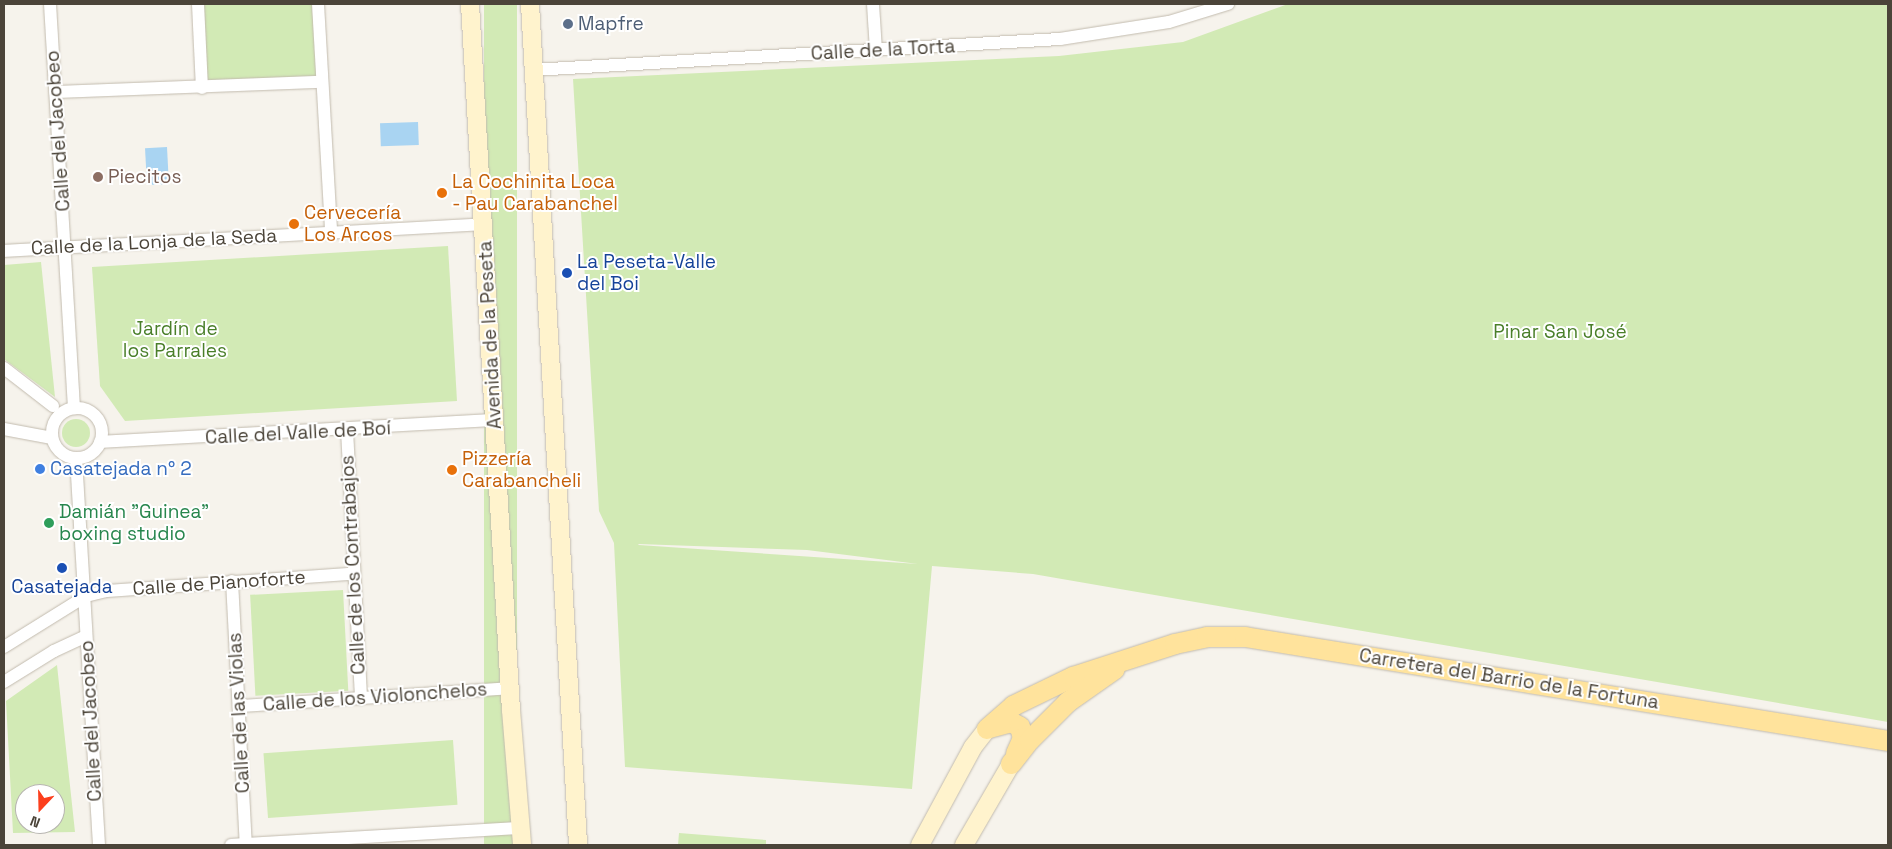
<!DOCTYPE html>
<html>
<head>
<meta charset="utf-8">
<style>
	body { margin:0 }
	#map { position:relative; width:1892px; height:849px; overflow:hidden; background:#f6f3ec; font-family:"Space Grotesk",sans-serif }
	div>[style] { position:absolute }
	.green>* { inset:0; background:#d2eab5; transform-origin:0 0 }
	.round { border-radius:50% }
	.water>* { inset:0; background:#a9d4f2; transform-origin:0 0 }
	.roads { filter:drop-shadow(0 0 1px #c2bbae) drop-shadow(0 0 1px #c2bbae) }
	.street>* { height:12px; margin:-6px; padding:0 6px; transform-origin:6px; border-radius:6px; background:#fff }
	.street>.ring { margin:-6px; padding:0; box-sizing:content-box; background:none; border:12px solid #fff; border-radius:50% }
	.secondary>* { height:18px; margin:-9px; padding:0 9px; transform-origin:9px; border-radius:9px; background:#fff3cd }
	.primary>* { height:20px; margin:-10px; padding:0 10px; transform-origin:10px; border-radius:10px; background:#ffe39c }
	.dots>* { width:14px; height:14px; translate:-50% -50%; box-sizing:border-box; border:2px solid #fff; border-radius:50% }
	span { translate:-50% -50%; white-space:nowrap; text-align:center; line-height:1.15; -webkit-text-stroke:4px #fff; paint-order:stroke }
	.service-label { font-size:19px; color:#4e5e75 }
	.left { translate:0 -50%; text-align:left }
	.street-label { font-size:19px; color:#4b4439 }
	.education-label { font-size:19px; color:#785e54 }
	.food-label { font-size:19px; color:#c56008 }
	.transit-label { font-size:19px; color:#164399 }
	.park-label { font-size:19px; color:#4a7f2a }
	.shop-label { font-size:19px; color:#366cbe }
	.leisure-label { font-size:19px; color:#27864d }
	.frame { position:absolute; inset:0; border:5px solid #4b4439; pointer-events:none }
	.north { position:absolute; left:15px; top:784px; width:50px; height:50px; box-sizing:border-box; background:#fff; border:1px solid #b7b4b0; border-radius:50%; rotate:201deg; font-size:14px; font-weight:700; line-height:20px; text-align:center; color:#4b4439 }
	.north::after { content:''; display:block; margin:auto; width:18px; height:22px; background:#fc3f1d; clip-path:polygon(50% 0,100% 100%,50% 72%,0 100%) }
</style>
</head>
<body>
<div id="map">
	<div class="green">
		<i style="left:198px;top:4px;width:120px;height:84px"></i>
		<i style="left:484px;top:4px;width:33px;height:842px"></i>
		<i style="clip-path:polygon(evenodd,1288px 4px,1888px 4px,1888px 722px,1033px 574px,932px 566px,912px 789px,625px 767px,614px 543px,599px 511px,573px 79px,1059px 56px,1183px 42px,1288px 4px,638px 544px,807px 550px,918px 564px,639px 545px,638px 544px)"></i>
		<i style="clip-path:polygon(448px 246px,457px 401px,125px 421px,100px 386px,92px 267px)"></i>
		<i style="clip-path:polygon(41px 262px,55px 397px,4px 359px,4px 265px)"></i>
		<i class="round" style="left:62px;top:419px;width:28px;height:28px"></i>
		<i style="left:343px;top:590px;width:101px;height:93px;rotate:87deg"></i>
		<i style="clip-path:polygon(evenodd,57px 665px,75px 832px,13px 833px,6px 701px,57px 665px,25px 794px,55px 794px,55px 824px,25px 824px,25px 794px)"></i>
		<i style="left:453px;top:740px;width:65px;height:190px;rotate:86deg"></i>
		<i style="clip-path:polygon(679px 833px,766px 840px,766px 845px,678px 845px)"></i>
	</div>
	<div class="water">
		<i style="left:418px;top:122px;width:23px;height:38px;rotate:88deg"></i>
		<i style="left:167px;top:147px;width:37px;height:22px;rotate:87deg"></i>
	</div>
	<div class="roads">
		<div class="street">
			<i style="left:50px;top:4px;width:405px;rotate:86.6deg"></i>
			<i style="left:198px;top:4px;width:84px;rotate:87.3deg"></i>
			<i style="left:318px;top:4px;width:227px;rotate:86.7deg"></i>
			<i style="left:873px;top:4px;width:46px;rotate:86.3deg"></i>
			<i style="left:533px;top:70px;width:528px;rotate:-3.37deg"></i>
			<i style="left:1060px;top:39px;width:110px;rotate:-8.9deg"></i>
			<i style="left:1169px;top:22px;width:62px;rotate:-17deg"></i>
			<i style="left:56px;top:92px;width:266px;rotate:-2.2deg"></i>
			<i style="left:4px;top:251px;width:480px;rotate:-3.2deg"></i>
			<i style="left:4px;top:368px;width:62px;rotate:37.8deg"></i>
			<i class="ring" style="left:52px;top:408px;width:38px;height:38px"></i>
			<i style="left:4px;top:429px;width:49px;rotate:10.6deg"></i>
			<i style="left:347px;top:430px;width:269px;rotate:87deg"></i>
			<i style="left:100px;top:442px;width:396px;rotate:-3.2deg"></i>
			<i style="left:76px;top:458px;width:388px;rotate:86.6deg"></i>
			<i style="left:232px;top:581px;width:264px;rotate:87deg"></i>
			<i style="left:4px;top:647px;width:97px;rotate:-31.9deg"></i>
			<i style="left:86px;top:596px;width:21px;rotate:-14deg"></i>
			<i style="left:106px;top:591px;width:247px;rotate:-4deg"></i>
			<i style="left:4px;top:682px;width:59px;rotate:-31.8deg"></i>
			<i style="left:54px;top:651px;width:35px;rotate:-25deg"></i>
			<i style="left:240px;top:706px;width:271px;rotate:-3.8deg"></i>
			<i style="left:231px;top:845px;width:290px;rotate:-3.4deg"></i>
		</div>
		<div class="secondary">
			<i style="left:470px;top:4px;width:707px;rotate:86.68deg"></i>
			<i style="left:511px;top:710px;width:135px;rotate:85.3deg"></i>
			<i style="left:530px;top:4px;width:842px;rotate:86.73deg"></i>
			<i style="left:920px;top:845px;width:111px;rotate:-61.6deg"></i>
			<i style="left:973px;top:747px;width:23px;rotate:-52deg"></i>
			<i style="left:964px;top:845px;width:94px;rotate:-59.9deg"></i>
		</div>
		<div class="primary">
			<i style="left:989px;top:728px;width:23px;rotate:-15deg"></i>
			<i style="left:1011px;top:722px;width:10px;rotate:29deg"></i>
			<i style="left:1020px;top:727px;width:11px;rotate:75deg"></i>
			<i style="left:1023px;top:738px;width:17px;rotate:114deg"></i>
			<i style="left:987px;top:729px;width:35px;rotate:-41deg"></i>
			<i style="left:1013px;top:706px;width:67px;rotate:-25.8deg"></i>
			<i style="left:1073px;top:677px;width:107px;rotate:-17.9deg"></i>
			<i style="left:1175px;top:644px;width:33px;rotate:-12deg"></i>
			<i style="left:1207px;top:637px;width:38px"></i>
			<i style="left:1245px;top:637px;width:651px;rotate:9.19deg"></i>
			<i style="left:1011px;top:764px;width:31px;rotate:-52deg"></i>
			<i style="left:1030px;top:740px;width:54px;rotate:-45deg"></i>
			<i style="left:1068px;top:702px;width:57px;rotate:-35.1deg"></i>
		</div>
	</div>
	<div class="dots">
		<i style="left:568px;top:24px;background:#5c6f8a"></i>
		<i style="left:98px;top:177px;background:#8d6e63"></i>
		<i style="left:442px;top:193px;background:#e8710a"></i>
		<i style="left:294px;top:224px;background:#e8710a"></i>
		<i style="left:567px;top:273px;background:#1a4fb4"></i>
		<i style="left:40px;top:469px;background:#3f7fe0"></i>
		<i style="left:452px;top:470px;background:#e8710a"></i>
		<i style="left:49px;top:523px;background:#2e9e5b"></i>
		<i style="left:62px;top:568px;background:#1a4fb4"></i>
	</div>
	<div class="service-label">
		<span class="left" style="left:578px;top:24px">Mapfre</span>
	</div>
	<div class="street-label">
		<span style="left:883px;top:50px;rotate:-3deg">Calle de la Torta</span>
		<span style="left:58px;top:131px;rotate:-94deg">Calle del Jacobeo</span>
		<span style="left:154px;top:242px;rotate:-3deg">Calle de la Lonja de la Seda</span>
		<span style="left:490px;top:335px;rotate:-93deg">Avenida de la Peseta</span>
		<span style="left:298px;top:433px;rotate:-3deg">Calle del Valle de Boí</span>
		<span style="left:353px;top:565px;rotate:-93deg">Calle de los Contrabajos</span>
		<span style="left:219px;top:583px;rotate:-4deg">Calle de Pianoforte</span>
		<span style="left:1509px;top:679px;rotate:9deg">Carretera del Barrio de la Fortuna</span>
		<span style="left:375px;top:697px;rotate:-4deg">Calle de los Violonchelos</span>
		<span style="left:239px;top:713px;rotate:-93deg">Calle de las Violas</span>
		<span style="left:91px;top:721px;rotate:-93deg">Calle del Jacobeo</span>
	</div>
	<div class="education-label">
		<span class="left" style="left:108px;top:177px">Piecitos</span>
	</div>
	<div class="food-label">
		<span class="left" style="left:452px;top:193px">La Cochinita Loca<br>- Pau Carabanchel</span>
		<span class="left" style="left:304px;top:224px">Cervecería<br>Los Arcos</span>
		<span class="left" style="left:462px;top:470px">Pizzería<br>Carabancheli</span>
	</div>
	<div class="transit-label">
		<span class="left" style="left:577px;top:273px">La Peseta-Valle<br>del Boi</span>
		<span style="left:62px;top:587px">Casatejada</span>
	</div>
	<div class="park-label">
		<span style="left:175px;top:340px">Jardín de<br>los Parrales</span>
		<span style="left:1560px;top:332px">Pinar San José</span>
	</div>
	<div class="shop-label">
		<span class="left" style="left:50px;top:469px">Casatejada n° 2</span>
	</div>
	<div class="leisure-label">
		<span class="left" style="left:59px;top:523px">Damián "Guinea"<br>boxing studio</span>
	</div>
	<div class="frame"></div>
	<div class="north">N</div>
</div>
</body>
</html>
